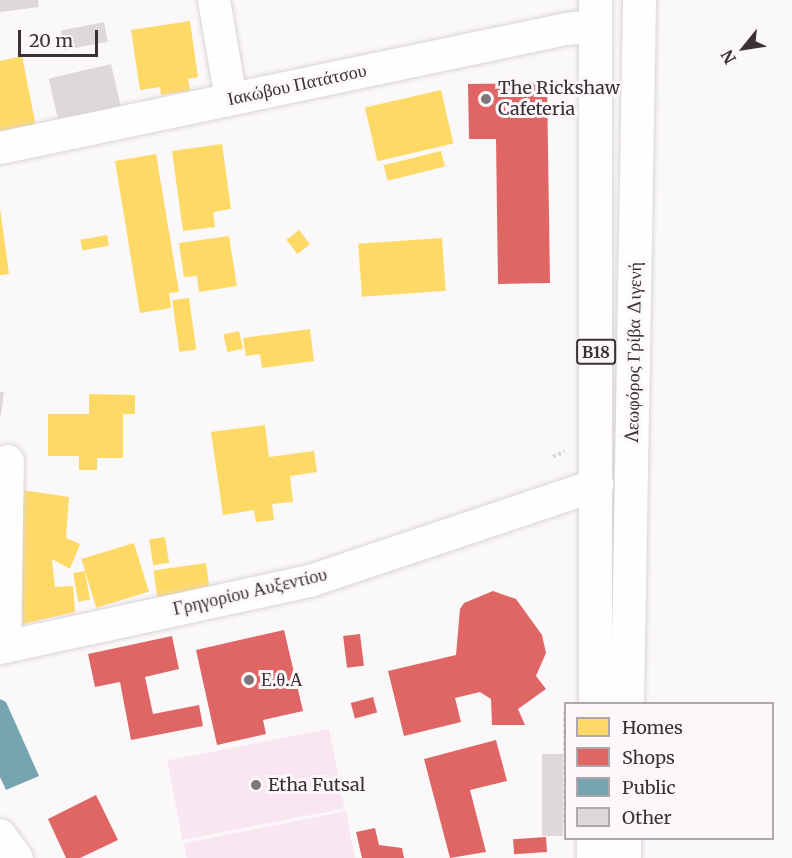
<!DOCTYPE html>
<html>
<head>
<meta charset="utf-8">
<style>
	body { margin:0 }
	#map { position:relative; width:792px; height:858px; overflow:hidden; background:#fbf8fa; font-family:Merriweather,serif }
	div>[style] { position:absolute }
	.green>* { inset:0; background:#fae6f1; transform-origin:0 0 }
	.homes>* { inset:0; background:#ffd966; transform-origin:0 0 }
	.shops>* { inset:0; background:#e06666; transform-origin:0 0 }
	.public>* { inset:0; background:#76a5af }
	.building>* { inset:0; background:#ded8db; transform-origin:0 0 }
	.path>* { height:4px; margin-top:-2px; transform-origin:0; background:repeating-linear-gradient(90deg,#d8d6d6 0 3px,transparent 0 6px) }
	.roads { filter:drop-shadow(0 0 2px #dad3d6) drop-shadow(0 0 2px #dad3d6) }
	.minor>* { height:32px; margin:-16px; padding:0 16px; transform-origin:16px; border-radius:16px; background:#fefefe }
	.major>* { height:33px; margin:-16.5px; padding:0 16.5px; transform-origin:16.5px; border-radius:16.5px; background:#fefefe }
	.dots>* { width:16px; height:16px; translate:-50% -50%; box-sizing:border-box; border:3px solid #fcf7fa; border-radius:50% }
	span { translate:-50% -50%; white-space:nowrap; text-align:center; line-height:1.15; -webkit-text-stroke:6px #fcf7fa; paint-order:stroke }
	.shield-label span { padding:2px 4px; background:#fcf7fa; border:2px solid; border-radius:4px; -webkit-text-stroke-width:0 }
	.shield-label { font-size:16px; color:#3b3036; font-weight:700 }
	.street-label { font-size:18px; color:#3b3036 }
	.poi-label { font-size:18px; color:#3b3036 }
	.left { translate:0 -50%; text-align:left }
	.legend { position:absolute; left:564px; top:702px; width:210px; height:138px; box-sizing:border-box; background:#fcf7fa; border:2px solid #afa7ac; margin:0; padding:8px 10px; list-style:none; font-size:18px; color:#3b3036 }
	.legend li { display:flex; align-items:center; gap:12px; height:30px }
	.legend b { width:30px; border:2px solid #afa7ac }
	.north { position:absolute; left:714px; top:18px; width:60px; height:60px; -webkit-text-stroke:4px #fcf7fa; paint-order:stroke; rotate:240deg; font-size:16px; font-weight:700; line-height:24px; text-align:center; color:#3b3036 }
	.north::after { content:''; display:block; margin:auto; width:21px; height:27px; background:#3b3036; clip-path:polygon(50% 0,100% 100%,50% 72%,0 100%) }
	.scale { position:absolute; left:18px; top:30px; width:80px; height:27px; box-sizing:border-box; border:3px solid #3b3036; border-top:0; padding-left:8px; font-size:18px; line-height:21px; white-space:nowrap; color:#3b3036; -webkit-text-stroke:4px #fcf7fa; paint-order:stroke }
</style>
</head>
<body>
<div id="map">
	<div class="green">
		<i style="left:329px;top:729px;width:81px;height:165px;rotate:79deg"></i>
		<i style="clip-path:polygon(346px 811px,355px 858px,187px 858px,184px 843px)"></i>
	</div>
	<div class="homes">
		<i style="clip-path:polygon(190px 21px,198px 77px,188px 79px,190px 91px,161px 95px,160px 87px,140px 90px,131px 30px)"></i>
		<i style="clip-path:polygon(22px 56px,36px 127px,0 134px,0 61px)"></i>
		<i style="left:441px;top:90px;width:55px;height:78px;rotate:77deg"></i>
		<i style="clip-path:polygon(222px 144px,231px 209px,213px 212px,215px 227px,183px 231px,172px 151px)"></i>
		<i style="left:441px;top:151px;width:16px;height:59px;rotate:76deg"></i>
		<i style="clip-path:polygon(156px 154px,179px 292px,169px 293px,171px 308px,140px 313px,115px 161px)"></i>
		<i style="clip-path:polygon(0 209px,9px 274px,0 275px)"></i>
		<i style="left:299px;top:230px;width:18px;height:16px;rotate:52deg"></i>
		<i style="left:107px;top:235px;width:11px;height:27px;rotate:80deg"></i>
		<i style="clip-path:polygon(229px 236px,237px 286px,199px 292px,197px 276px,184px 277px,179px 243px)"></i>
		<i style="left:442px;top:238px;width:53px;height:84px;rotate:86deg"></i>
		<i style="left:189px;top:298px;width:52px;height:17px;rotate:82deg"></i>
		<i style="clip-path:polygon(310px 329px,314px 361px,262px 368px,260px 354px,246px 356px,243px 338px)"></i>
		<i style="left:239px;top:331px;width:18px;height:16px;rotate:77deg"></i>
		<i style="clip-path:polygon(89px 394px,135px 395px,135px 414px,123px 414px,123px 458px,97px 458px,97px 470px,79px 470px,79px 456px,48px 456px,48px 414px,89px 414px)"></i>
		<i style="clip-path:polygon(265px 425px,269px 457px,314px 451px,317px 472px,290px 476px,293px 502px,272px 504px,274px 520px,256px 522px,254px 510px,223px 515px,211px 432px)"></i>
		<i style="clip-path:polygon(22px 490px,69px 497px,66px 538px,80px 544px,70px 569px,52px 559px,55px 587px,73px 586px,75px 612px,23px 624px,18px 543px)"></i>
		<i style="left:165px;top:537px;width:26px;height:16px;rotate:81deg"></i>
		<i style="left:134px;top:543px;width:51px;height:55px;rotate:73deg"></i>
		<i style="left:206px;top:563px;width:37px;height:53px;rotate:82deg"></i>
		<i style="left:85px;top:571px;width:29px;height:12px;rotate:80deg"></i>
	</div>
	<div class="shops">
		<i style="clip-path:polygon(547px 83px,550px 283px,498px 284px,496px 139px,469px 139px,468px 84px)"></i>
		<i style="clip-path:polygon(493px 591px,516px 599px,542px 635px,546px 653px,536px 676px,546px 689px,518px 709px,525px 725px,492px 725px,491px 699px,480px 692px,455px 698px,461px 722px,404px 736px,388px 671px,456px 655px,460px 609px,464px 603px)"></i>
		<i style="clip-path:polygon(284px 630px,303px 711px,263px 720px,266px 734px,217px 745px,196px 650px)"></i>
		<i style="left:360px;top:634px;width:32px;height:17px;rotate:83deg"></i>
		<i style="clip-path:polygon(172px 636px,179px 669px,145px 677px,153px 714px,199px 705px,203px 726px,131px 740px,120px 682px,95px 687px,88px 654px)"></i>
		<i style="left:373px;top:697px;width:16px;height:23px;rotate:75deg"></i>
		<i style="clip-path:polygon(496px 740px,507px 781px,470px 790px,486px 852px,450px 858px,424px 759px)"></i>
		<i style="clip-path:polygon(96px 795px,118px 840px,80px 858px,66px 858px,48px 819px)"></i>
		<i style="clip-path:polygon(375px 828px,379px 845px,402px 848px,404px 858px,362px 858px,356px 832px)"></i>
		<i style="left:546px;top:837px;width:15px;height:33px;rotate:86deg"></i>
	</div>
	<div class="public">
		<i style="clip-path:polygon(0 699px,6px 702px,39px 776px,6px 790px,0 777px)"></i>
	</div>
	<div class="building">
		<i style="clip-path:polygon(0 0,38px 0,39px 7px,0 12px)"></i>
		<i style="left:104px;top:22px;width:20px;height:44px;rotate:79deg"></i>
		<i style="left:111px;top:64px;width:51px;height:64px;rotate:77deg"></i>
		<i style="clip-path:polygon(0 392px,4px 392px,1px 415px,0 415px)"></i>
		<i style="left:542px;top:754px;width:21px;height:82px"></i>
	</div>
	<div class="path">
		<i style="left:553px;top:457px;width:13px;rotate:-27deg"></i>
		<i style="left:565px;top:712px;width:115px;rotate:90deg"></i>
	</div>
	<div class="roads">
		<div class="minor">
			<i style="left:214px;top:0;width:100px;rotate:80.3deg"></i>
			<i style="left:0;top:148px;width:578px;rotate:-11.87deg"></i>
			<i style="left:566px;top:29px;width:28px;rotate:-6deg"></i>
			<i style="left:5px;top:647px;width:186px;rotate:-89.1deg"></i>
			<i style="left:0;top:648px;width:317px;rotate:-12.2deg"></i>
			<i style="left:310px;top:581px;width:303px;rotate:-18.5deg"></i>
			<i style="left:0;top:835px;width:29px;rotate:54deg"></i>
		</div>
		<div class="major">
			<i style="left:595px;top:704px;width:704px;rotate:-90deg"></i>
			<i style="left:627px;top:704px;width:704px;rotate:-89.02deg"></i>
			<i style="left:593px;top:858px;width:20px;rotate:-90deg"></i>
			<i style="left:624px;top:858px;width:20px;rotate:-90deg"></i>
		</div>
	</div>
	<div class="dots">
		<i style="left:486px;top:99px;background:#7e767b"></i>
		<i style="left:249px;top:680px;background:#7e767b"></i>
		<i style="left:256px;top:785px;background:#7e767b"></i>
	</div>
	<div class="shield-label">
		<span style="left:596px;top:352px">B18</span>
	</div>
	<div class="street-label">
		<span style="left:297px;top:85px;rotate:-12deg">Ιακώβου Πατάτσου</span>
		<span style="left:634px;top:352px;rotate:-89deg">Λεωφόρος Γρίβα Διγενή</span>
		<span style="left:250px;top:592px;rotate:-13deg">Γρηγορίου Αυξεντίου</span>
	</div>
	<div class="poi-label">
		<span class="left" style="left:498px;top:99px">The Rickshaw<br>Cafeteria</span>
		<span class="left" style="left:261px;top:680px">Ε.θ.Α</span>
		<span class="left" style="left:268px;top:785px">Etha Futsal</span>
	</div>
	<ul class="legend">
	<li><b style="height:16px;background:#ffd966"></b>Homes</li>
	<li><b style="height:16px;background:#e06666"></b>Shops</li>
	<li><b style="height:16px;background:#76a5af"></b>Public</li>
	<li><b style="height:16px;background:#ded8db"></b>Other</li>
	</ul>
	<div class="north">N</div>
	<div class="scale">20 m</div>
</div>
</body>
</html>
